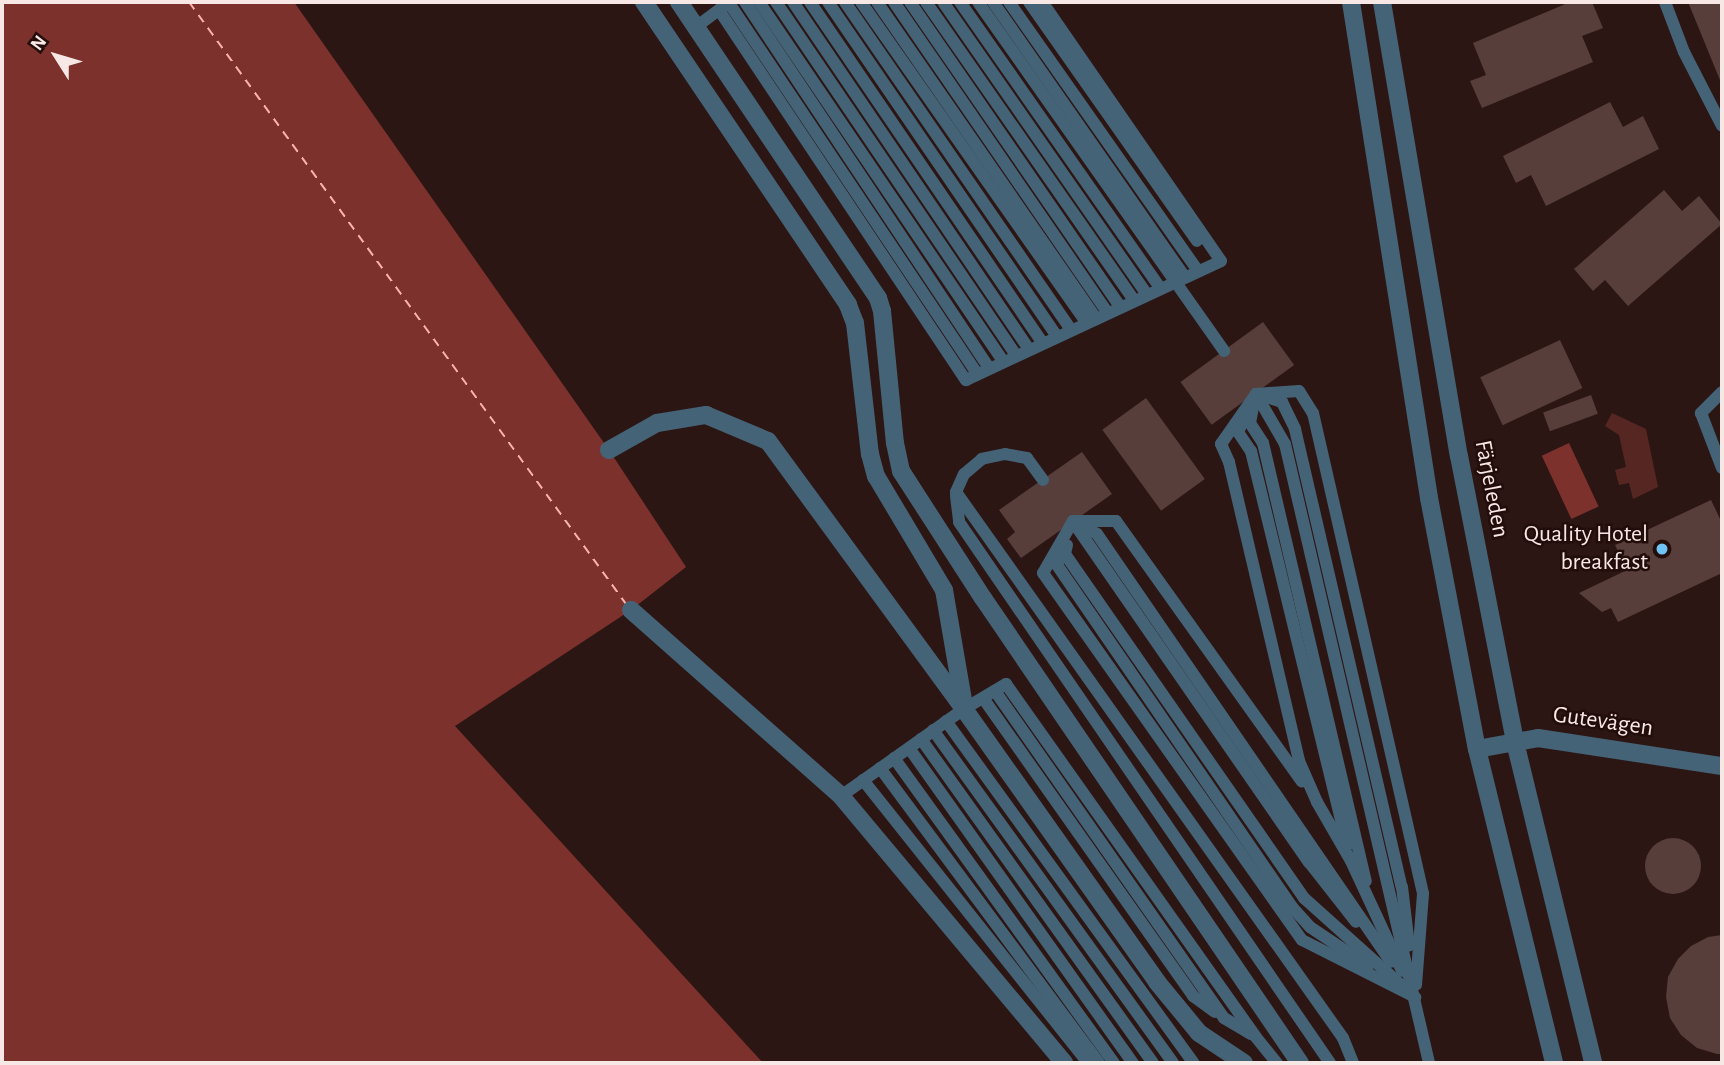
<!DOCTYPE html>
<html>
<head>
<meta charset="utf-8">
<style>
	body { margin:0 }
	#map { position:relative; width:1724px; height:1065px; overflow:hidden; background:#2c1614; font-family:"Alegreya Sans",sans-serif }
	div>[style] { position:absolute }
	.green>* { inset:0; background:#562622 }
	.water>* { inset:0; background:#7d312c; transform-origin:0 0 }
	.ferry>* { height:2px; margin-top:-1px; transform-origin:0; background:repeating-linear-gradient(90deg,#f9b4ac 0 9px,transparent 0 16px) }
	.building>* { inset:0; background:#573e3b; transform-origin:0 0 }
	.round { border-radius:50% }
	.service>* { height:12px; margin:-6px; padding:0 6px; transform-origin:6px; border-radius:6px; background:#456377 }
	.minor>* { height:18px; margin:-9px; padding:0 9px; transform-origin:9px; border-radius:9px; background:#456377 }
	.tertiary>* { height:18px; margin:-9px; padding:0 9px; transform-origin:9px; border-radius:9px; background:#456377 }
	.dots>* { width:19px; height:19px; translate:-50% -50%; box-sizing:border-box; border:4px solid #220d0b; border-radius:50% }
	span { translate:-50% -50%; white-space:nowrap; text-align:center; line-height:1.15; -webkit-text-stroke:5px #220d0b; paint-order:stroke }
	.street-label { font-size:24px; color:#f7e7e5 }
	.poi-label { font-size:24px; color:#f7e7e5 }
	.right { translate:-100% -50%; text-align:right }
	.frame { position:absolute; inset:0; border:4px solid #f7e7e5; pointer-events:none }
	.north { position:absolute; left:21px; top:21px; width:70px; height:70px; -webkit-text-stroke:5px #220d0b; paint-order:stroke; rotate:307deg; font-size:19px; font-weight:700; line-height:28px; text-align:center; color:#f7e7e5 }
	.north::after { content:''; display:block; margin:auto; width:24px; height:32px; background:#f7e7e5; clip-path:polygon(50% 0,100% 100%,50% 72%,0 100%) }
</style>
</head>
<body>
<div id="map">
	<div class="green">
		<i style="clip-path:polygon(1612px 413px,1646px 429px,1658px 487px,1633px 499px,1629px 483px,1619px 485px,1615px 470px,1626px 467px,1619px 435px,1605px 426px)"></i>
	</div>
	<div class="water">
		<i style="clip-path:polygon(2px 2px,294px 2px,609px 450px,686px 567px,631px 610px,455px 726px,763px 1063px,2px 1063px)"></i>
		<i style="left:1569px;top:443px;width:70px;height:30px;rotate:65deg"></i>
	</div>
	<div class="ferry">
		<i style="left:189px;top:2px;width:744px;rotate:54.02deg"></i>
	</div>
	<div class="building">
		<i style="clip-path:polygon(1570px 2px,1592px 2px,1603px 28px,1582px 36px,1593px 62px,1482px 108px,1470px 81px,1486px 75px,1473px 43px)"></i>
		<i style="clip-path:polygon(1688px 2px,1721px 2px,1722px 85px)"></i>
		<i style="clip-path:polygon(1610px 102px,1623px 127px,1643px 116px,1659px 149px,1546px 206px,1531px 175px,1516px 183px,1503px 156px)"></i>
		<i style="clip-path:polygon(1664px 190px,1682px 211px,1699px 196px,1722px 224px,1628px 306px,1605px 280px,1593px 291px,1574px 269px)"></i>
		<i style="left:1263px;top:322px;width:53px;height:102px;rotate:54deg"></i>
		<i style="left:1560px;top:340px;width:53px;height:88px;rotate:65deg"></i>
		<i style="left:1591px;top:395px;width:20px;height:51px;rotate:70deg"></i>
		<i style="left:1146px;top:398px;width:100px;height:54px;rotate:54deg"></i>
		<i style="clip-path:polygon(1082px 452px,1112px 494px,1021px 558px,1007px 539px,1015px 532px,999px 510px)"></i>
		<i style="clip-path:polygon(1711px 500px,1722px 523px,1722px 573px,1618px 622px,1611px 608px,1602px 612px,1579px 593px,1627px 570px,1615px 545px)"></i>
		<i class="round" style="left:1645px;top:838px;width:56px;height:56px"></i>
		<i style="clip-path:polygon(1722px 935px,1722px 1054px,1717px 1054px,1697px 1048px,1681px 1035px,1670px 1018px,1666px 997px,1668px 977px,1678px 959px,1691px 946px,1708px 937px)"></i>
	</div>
	<div class="service">
		<i style="left:745px;top:2px;width:440px;rotate:56.3deg"></i>
		<i style="left:759px;top:2px;width:434px;rotate:55.8deg"></i>
		<i style="left:776px;top:2px;width:427px;rotate:55.8deg"></i>
		<i style="left:793px;top:2px;width:420px;rotate:55.8deg"></i>
		<i style="left:810px;top:2px;width:413px;rotate:55.7deg"></i>
		<i style="left:828px;top:2px;width:405px;rotate:55.6deg"></i>
		<i style="left:845px;top:2px;width:397px;rotate:55.4deg"></i>
		<i style="left:861px;top:2px;width:391px;rotate:54.9deg"></i>
		<i style="left:877px;top:2px;width:384px;rotate:55.3deg"></i>
		<i style="left:894px;top:2px;width:376px;rotate:55.5deg"></i>
		<i style="left:910px;top:2px;width:369px;rotate:55.4deg"></i>
		<i style="left:926px;top:2px;width:363px;rotate:55.1deg"></i>
		<i style="left:943px;top:2px;width:356px;rotate:55.1deg"></i>
		<i style="left:960px;top:2px;width:349px;rotate:55deg"></i>
		<i style="left:978px;top:2px;width:427px;rotate:54.8deg"></i>
		<i style="left:993px;top:2px;width:335px;rotate:55.1deg"></i>
		<i style="left:1009px;top:2px;width:329px;rotate:54.9deg"></i>
		<i style="left:1029px;top:2px;width:292px;rotate:54.9deg"></i>
		<i style="left:1665px;top:2px;width:53px;rotate:69.2deg"></i>
		<i style="left:1684px;top:52px;width:83px;rotate:62.8deg"></i>
		<i style="left:729px;top:3px;width:446px;rotate:56.2deg"></i>
		<i style="left:719px;top:10px;width:445px;rotate:56.3deg"></i>
		<i style="left:966px;top:380px;width:281px;rotate:-25deg"></i>
		<i style="left:1221px;top:261px;width:315px;rotate:-124.6deg"></i>
		<i style="left:696px;top:27px;width:35px;rotate:-37deg"></i>
		<i style="left:1722px;top:392px;width:30px;rotate:135deg"></i>
		<i style="left:1701px;top:413px;width:59px;rotate:69.1deg"></i>
		<i style="left:1256px;top:394px;width:58px;rotate:59.9deg"></i>
		<i style="left:1285px;top:444px;width:636px;rotate:76.9deg"></i>
		<i style="left:1256px;top:394px;width:43px;rotate:-4deg"></i>
		<i style="left:1299px;top:391px;width:26px;rotate:58deg"></i>
		<i style="left:1313px;top:413px;width:493px;rotate:77.1deg"></i>
		<i style="left:1423px;top:894px;width:91px;rotate:94.4deg"></i>
		<i style="left:1256px;top:394px;width:61px;rotate:125deg"></i>
		<i style="left:1221px;top:444px;width:20px;rotate:66deg"></i>
		<i style="left:1229px;top:462px;width:307px;rotate:76.8deg"></i>
		<i style="left:1299px;top:761px;width:45px;rotate:66.3deg"></i>
		<i style="left:1317px;top:802px;width:68px;rotate:60deg"></i>
		<i style="left:1351px;top:861px;width:121px;rotate:65.1deg"></i>
		<i style="left:1255px;top:397px;width:26px;rotate:101deg"></i>
		<i style="left:1250px;top:423px;width:24px;rotate:57deg"></i>
		<i style="left:1263px;top:443px;width:450px;rotate:76.8deg"></i>
		<i style="left:1266px;top:397px;width:17px;rotate:17deg"></i>
		<i style="left:1282px;top:402px;width:30px;rotate:64deg"></i>
		<i style="left:1295px;top:429px;width:470px;rotate:76.9deg"></i>
		<i style="left:1402px;top:887px;width:59px;rotate:83.2deg"></i>
		<i style="left:1244px;top:419px;width:14px;rotate:115deg"></i>
		<i style="left:1238px;top:432px;width:23px;rotate:56deg"></i>
		<i style="left:1251px;top:451px;width:406px;rotate:76.3deg"></i>
		<i style="left:1043px;top:480px;width:27px;rotate:-126deg"></i>
		<i style="left:1027px;top:458px;width:22px;rotate:-170deg"></i>
		<i style="left:1005px;top:454px;width:24px;rotate:168deg"></i>
		<i style="left:982px;top:459px;width:23px;rotate:140deg"></i>
		<i style="left:964px;top:474px;width:20px;rotate:114deg"></i>
		<i style="left:956px;top:492px;width:669px;rotate:54.67deg"></i>
		<i style="left:1343px;top:1038px;width:27px;rotate:68deg"></i>
		<i style="left:956px;top:496px;width:26px;rotate:83deg"></i>
		<i style="left:959px;top:522px;width:656px;rotate:55.56deg"></i>
		<i style="left:1073px;top:521px;width:60px;rotate:120deg"></i>
		<i style="left:1043px;top:573px;width:449px;rotate:54.8deg"></i>
		<i style="left:1302px;top:940px;width:127px;rotate:26.8deg"></i>
		<i style="left:1073px;top:521px;width:27px;rotate:28deg"></i>
		<i style="left:1097px;top:534px;width:519px;rotate:55.51deg"></i>
		<i style="left:1073px;top:521px;width:43px"></i>
		<i style="left:1116px;top:521px;width:320px;rotate:54.5deg"></i>
		<i style="left:1076px;top:526px;width:409px;rotate:55.3deg"></i>
		<i style="left:1309px;top:862px;width:76px;rotate:51.9deg"></i>
		<i style="left:1067px;top:545px;width:9px;rotate:103deg"></i>
		<i style="left:1065px;top:554px;width:419px;rotate:55.2deg"></i>
		<i style="left:1304px;top:898px;width:130px;rotate:41.9deg"></i>
		<i style="left:1062px;top:550px;width:16px;rotate:108deg"></i>
		<i style="left:1057px;top:565px;width:415px;rotate:55.5deg"></i>
		<i style="left:1292px;top:907px;width:27px;rotate:48deg"></i>
		<i style="left:1310px;top:927px;width:70px;rotate:33.9deg"></i>
		<i style="left:995px;top:691px;width:399px;rotate:55deg"></i>
		<i style="left:1224px;top:1018px;width:31px;rotate:31deg"></i>
		<i style="left:983px;top:698px;width:365px;rotate:54.8deg"></i>
		<i style="left:1193px;top:996px;width:27px;rotate:36deg"></i>
		<i style="left:946px;top:721px;width:422px;rotate:54.1deg"></i>
		<i style="left:933px;top:730px;width:410px;rotate:54.2deg"></i>
		<i style="left:921px;top:739px;width:398px;rotate:54.4deg"></i>
		<i style="left:909px;top:748px;width:387px;rotate:54.6deg"></i>
		<i style="left:894px;top:758px;width:376px;rotate:54.2deg"></i>
		<i style="left:880px;top:768px;width:367px;rotate:53.4deg"></i>
		<i style="left:863px;top:780px;width:362px;rotate:51.5deg"></i>
		<i style="left:841px;top:796px;width:151px;rotate:-35.3deg"></i>
		<i style="left:964px;top:709px;width:49px;rotate:-30.8deg"></i>
		<i style="left:1006px;top:684px;width:431px;rotate:54.7deg"></i>
		<i style="left:1255px;top:1036px;width:35px;rotate:51deg"></i>
	</div>
	<div class="minor">
		<i style="left:644px;top:2px;width:365px;rotate:56deg"></i>
		<i style="left:848px;top:305px;width:19px;rotate:69deg"></i>
		<i style="left:855px;top:323px;width:132px;rotate:83.5deg"></i>
		<i style="left:870px;top:454px;width:23px;rotate:75deg"></i>
		<i style="left:876px;top:476px;width:133px;rotate:59.2deg"></i>
		<i style="left:944px;top:590px;width:118px;rotate:80.2deg"></i>
		<i style="left:679px;top:2px;width:357px;rotate:56.1deg"></i>
		<i style="left:878px;top:298px;width:14px;rotate:73deg"></i>
		<i style="left:882px;top:311px;width:133px;rotate:84.4deg"></i>
		<i style="left:895px;top:443px;width:29px;rotate:78deg"></i>
		<i style="left:901px;top:471px;width:151px;rotate:57.2deg"></i>
		<i style="left:983px;top:598px;width:563px;rotate:55.72deg"></i>
		<i style="left:609px;top:450px;width:55px;rotate:-29.4deg"></i>
		<i style="left:657px;top:423px;width:50px;rotate:-9.3deg"></i>
		<i style="left:706px;top:415px;width:67px;rotate:22.8deg"></i>
		<i style="left:768px;top:441px;width:332px;rotate:53.8deg"></i>
		<i style="left:964px;top:709px;width:334px;rotate:54.7deg"></i>
		<i style="left:1157px;top:982px;width:66px;rotate:50.5deg"></i>
		<i style="left:1199px;top:1033px;width:54px;rotate:33.7deg"></i>
		<i style="left:631px;top:610px;width:281px;rotate:41.5deg"></i>
		<i style="left:841px;top:796px;width:348px;rotate:50.1deg"></i>
		<i style="left:1477px;top:749px;width:62px;rotate:-10.2deg"></i>
		<i style="left:1538px;top:738px;width:186px;rotate:8.7deg"></i>
	</div>
	<div class="tertiary">
		<i style="left:1351px;top:2px;width:502px;rotate:81.06deg"></i>
		<i style="left:1429px;top:498px;width:256px;rotate:79.2deg"></i>
		<i style="left:1477px;top:749px;width:323px;rotate:76.2deg"></i>
		<i style="left:1382px;top:2px;width:460px;rotate:80.4deg"></i>
		<i style="left:1459px;top:456px;width:291px;rotate:78.9deg"></i>
		<i style="left:1515px;top:742px;width:330px;rotate:76.3deg"></i>
	</div>
	<div class="dots">
		<i style="left:1662px;top:549px;background:#70c2f4"></i>
	</div>
	<div class="street-label">
		<span style="left:1491px;top:489px;rotate:79deg">Färjeleden</span>
		<span style="left:1603px;top:722px;rotate:8deg">Gutevägen</span>
	</div>
	<div class="poi-label">
		<span class="right" style="left:1648px;top:549px">Quality Hotel<br>breakfast</span>
	</div>
	<div class="frame"></div>
	<div class="north">N</div>
</div>
</body>
</html>
